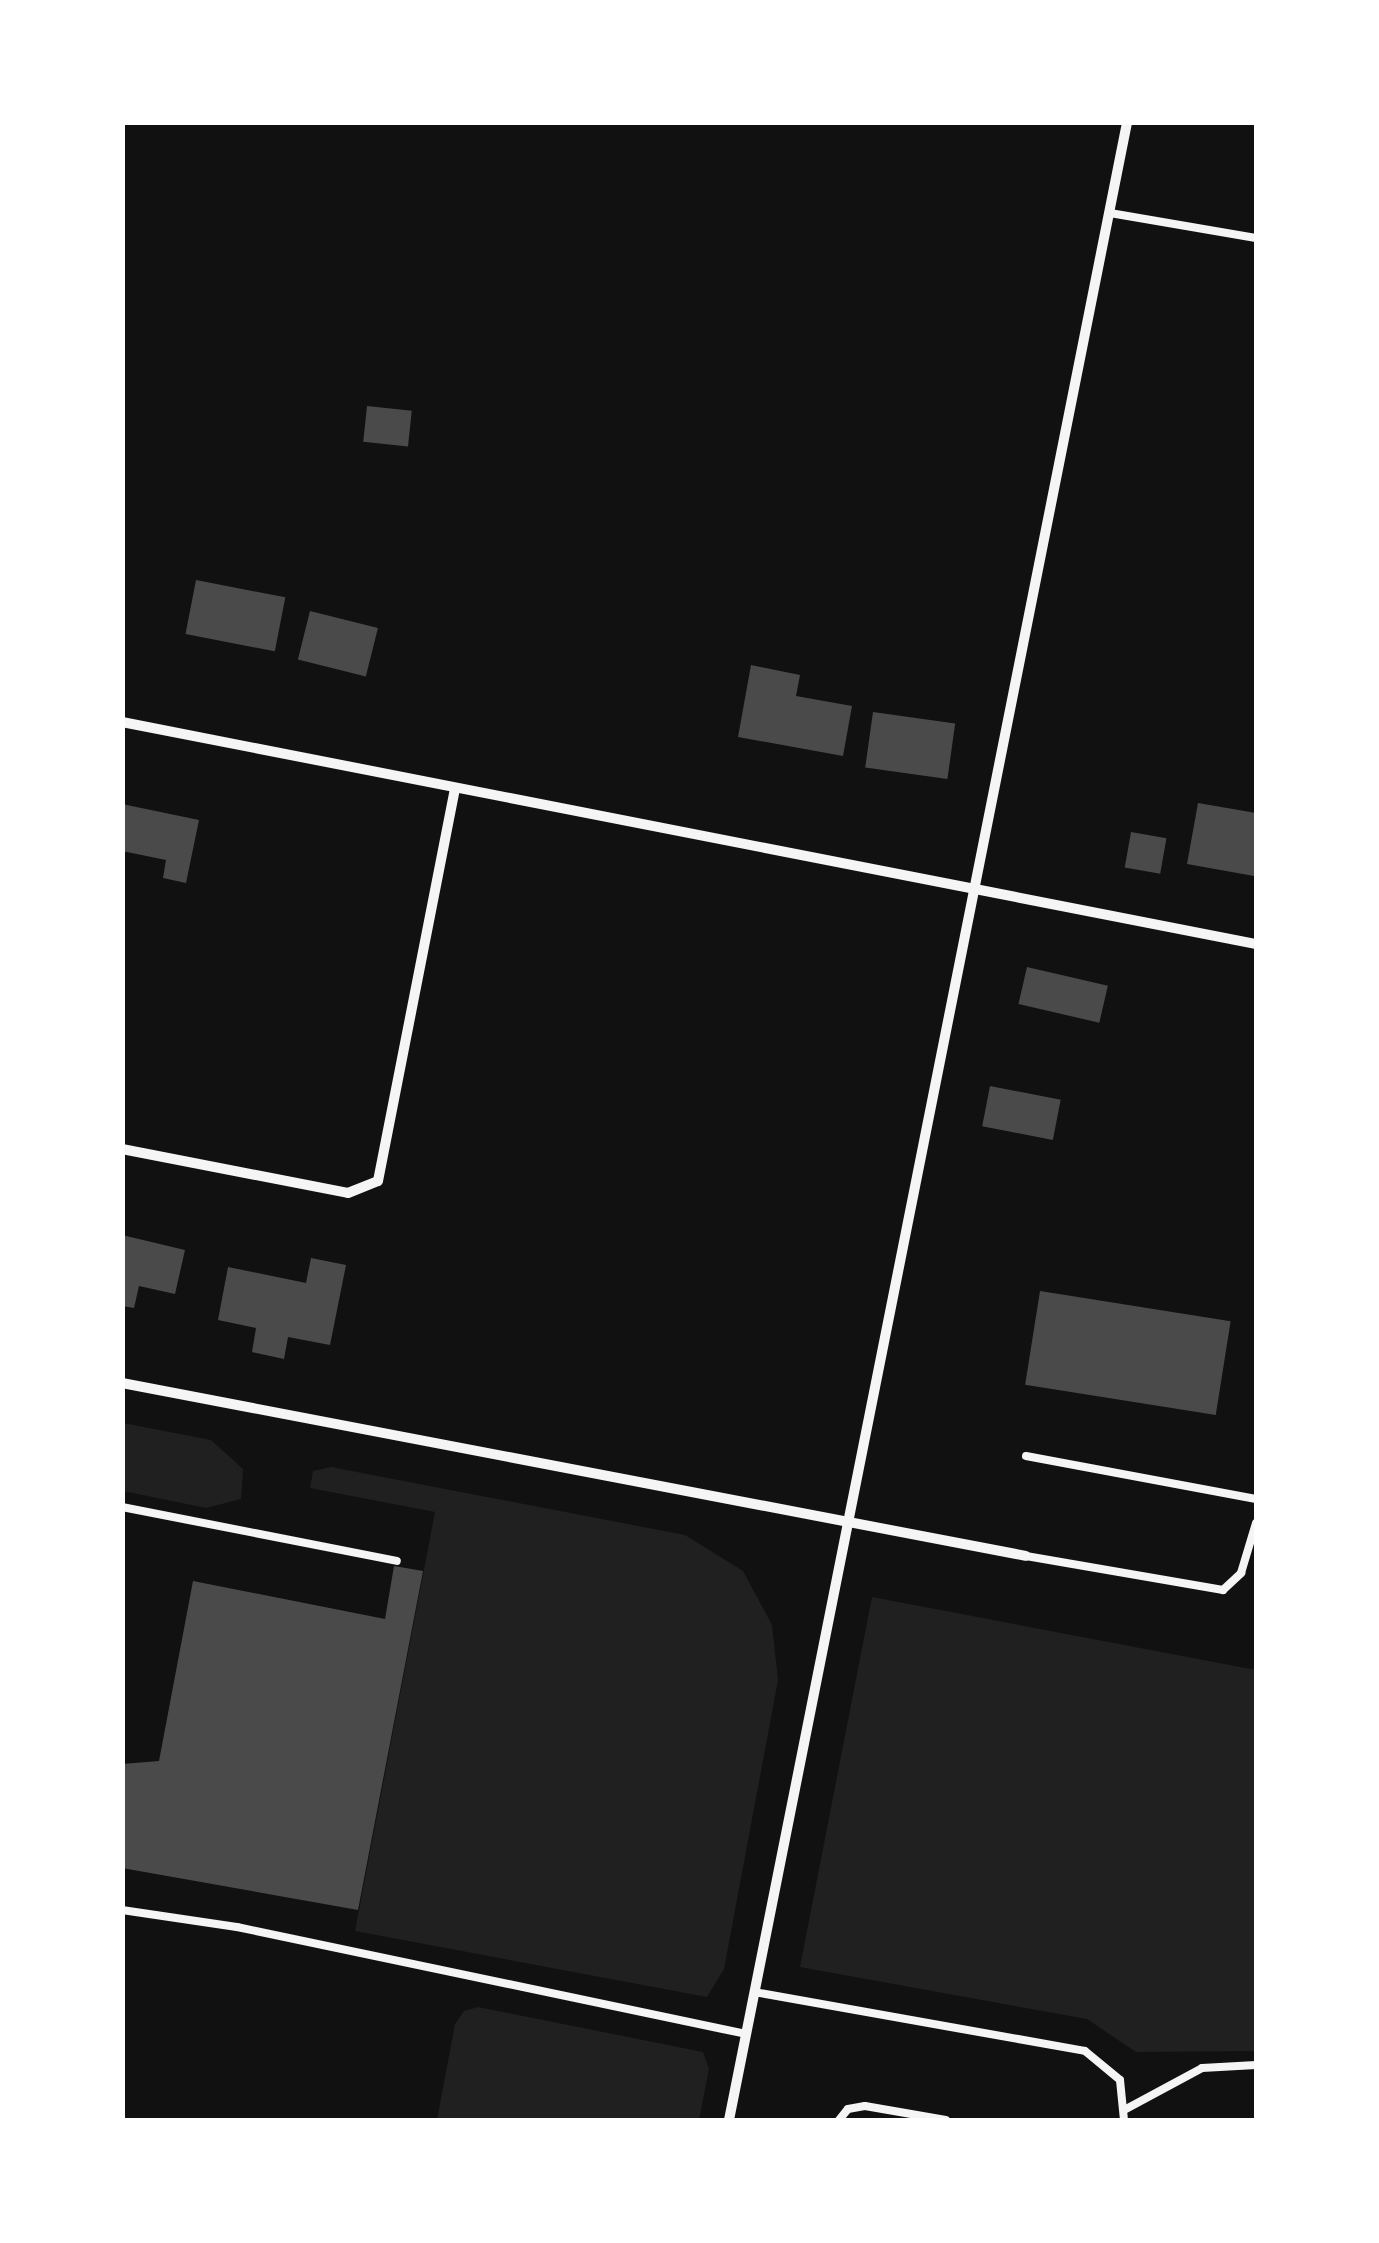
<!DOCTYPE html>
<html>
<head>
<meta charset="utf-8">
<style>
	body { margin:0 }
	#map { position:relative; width:1379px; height:2243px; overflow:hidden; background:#111; font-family:"PT Sans Narrow",sans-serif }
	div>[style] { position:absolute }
	.green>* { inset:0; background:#202020 }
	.building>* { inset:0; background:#4a4a4a; transform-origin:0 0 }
	.service>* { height:8px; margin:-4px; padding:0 4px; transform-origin:4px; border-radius:4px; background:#f5f5f5 }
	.minor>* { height:10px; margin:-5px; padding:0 5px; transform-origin:5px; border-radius:5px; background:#f5f5f5 }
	span { translate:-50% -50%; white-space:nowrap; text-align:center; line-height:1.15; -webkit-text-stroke:10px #fff; paint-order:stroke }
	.frame { position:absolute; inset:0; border:125px solid #fff; pointer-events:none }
</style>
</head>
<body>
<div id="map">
	<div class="green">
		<i style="clip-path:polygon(123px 1423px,211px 1440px,243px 1469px,241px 1499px,206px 1508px,123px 1491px)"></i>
		<i style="clip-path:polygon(331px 1467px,685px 1535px,743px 1571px,772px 1625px,778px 1680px,724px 1969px,707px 1997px,355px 1931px,435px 1512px,310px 1488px,313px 1471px)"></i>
		<i style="clip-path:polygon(872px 1597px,1256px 1670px,1256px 2051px,1136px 2052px,1087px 2019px,800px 1967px)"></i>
		<i style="clip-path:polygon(478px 2007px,703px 2052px,709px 2069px,699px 2120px,437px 2120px,455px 2024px,464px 2011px)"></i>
	</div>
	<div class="building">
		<i style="left:367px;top:406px;width:45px;height:36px;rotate:6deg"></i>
		<i style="left:196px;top:580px;width:91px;height:55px;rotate:11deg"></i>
		<i style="left:310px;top:611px;width:70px;height:50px;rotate:14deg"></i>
		<i style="clip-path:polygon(751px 665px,800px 675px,796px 696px,852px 706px,843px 756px,738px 737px)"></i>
		<i style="left:873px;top:712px;width:83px;height:56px;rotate:8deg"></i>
		<i style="clip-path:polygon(1198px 803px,1256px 813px,1254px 876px,1187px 864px)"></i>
		<i style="clip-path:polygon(122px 804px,199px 820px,186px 883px,163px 878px,166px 860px,122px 851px)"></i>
		<i style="left:1131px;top:832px;width:36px;height:36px;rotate:10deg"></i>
		<i style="left:1027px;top:967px;width:83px;height:38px;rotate:13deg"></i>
		<i style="left:990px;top:1086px;width:72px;height:41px;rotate:11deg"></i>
		<i style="clip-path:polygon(122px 1235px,185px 1250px,175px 1294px,139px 1286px,134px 1308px,122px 1306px)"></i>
		<i style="clip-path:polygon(311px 1258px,346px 1265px,330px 1345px,288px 1337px,284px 1359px,252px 1352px,256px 1328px,218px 1320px,228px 1267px,306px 1283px)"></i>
		<i style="left:1040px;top:1291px;width:193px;height:95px;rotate:9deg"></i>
		<i style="clip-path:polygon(394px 1566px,423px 1571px,358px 1910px,122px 1868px,122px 1764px,159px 1761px,193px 1581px,385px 1619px)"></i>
	</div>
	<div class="service">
		<i style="left:1110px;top:213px;width:148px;rotate:9.7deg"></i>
		<i style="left:1026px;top:1456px;width:234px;rotate:10.6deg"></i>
		<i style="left:122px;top:1507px;width:280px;rotate:11.1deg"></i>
		<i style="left:1026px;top:1556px;width:200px;rotate:9.8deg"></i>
		<i style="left:1223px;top:1590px;width:25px;rotate:-43deg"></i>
		<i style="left:1241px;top:1573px;width:52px;rotate:-73.3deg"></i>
		<i style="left:122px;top:1910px;width:116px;rotate:8.4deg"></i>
		<i style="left:237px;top:1927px;width:520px;rotate:11.87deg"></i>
		<i style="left:754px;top:1992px;width:336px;rotate:10.1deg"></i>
		<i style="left:1085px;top:2051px;width:45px;rotate:39.6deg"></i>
		<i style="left:1120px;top:2080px;width:40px;rotate:84.3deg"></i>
		<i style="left:1126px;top:2109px;width:86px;rotate:-28.3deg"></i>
		<i style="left:1202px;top:2068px;width:54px;rotate:-3.2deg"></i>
		<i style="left:839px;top:2120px;width:14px;rotate:-51deg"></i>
		<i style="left:848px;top:2109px;width:17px;rotate:-10deg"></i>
		<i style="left:865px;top:2106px;width:82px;rotate:9.8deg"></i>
	</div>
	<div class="minor">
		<i style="left:122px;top:722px;width:1156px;rotate:11.08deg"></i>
		<i style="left:122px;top:1149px;width:230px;rotate:11deg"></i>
		<i style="left:348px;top:1193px;width:32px;rotate:-22deg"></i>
		<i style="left:378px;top:1181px;width:400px;rotate:-78.9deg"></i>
		<i style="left:122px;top:1383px;width:920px;rotate:10.83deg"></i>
		<i style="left:729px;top:2120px;width:2037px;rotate:-78.73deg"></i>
	</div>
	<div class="frame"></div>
</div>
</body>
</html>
